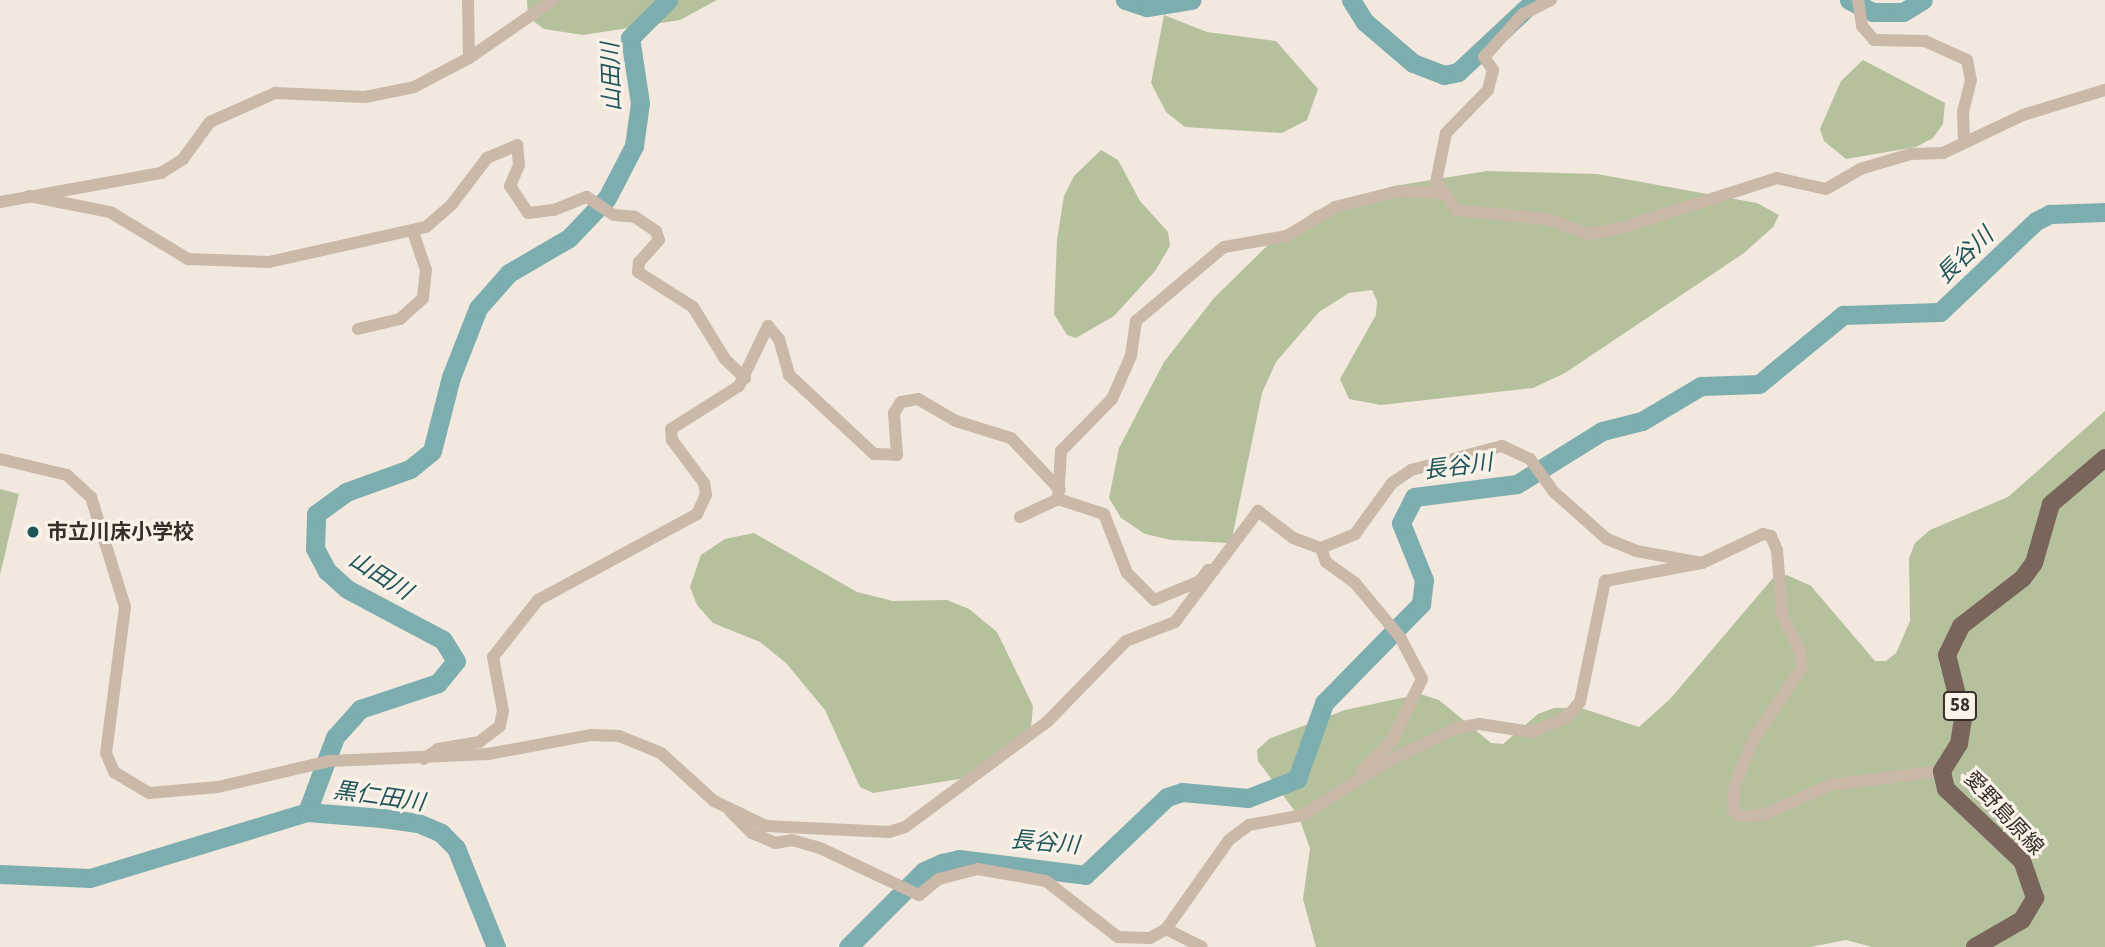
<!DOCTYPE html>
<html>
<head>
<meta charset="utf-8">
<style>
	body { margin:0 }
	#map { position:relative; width:2105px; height:947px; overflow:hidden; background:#f2e8dd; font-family:"Source Sans 3","Noto Sans JP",sans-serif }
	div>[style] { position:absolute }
	.green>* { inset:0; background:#b5c19d }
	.river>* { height:19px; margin:-9.5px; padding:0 9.5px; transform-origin:9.5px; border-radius:9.5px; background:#7cadaf }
	.street>* { height:12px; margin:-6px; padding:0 6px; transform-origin:6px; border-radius:6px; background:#cab8a9 }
	.primary>* { height:18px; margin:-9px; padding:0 9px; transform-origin:9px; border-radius:9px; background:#79655a }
	.dots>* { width:19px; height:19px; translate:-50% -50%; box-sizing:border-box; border:4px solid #faf2e9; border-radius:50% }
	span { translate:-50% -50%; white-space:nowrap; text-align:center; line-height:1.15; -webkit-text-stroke:6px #faf2e9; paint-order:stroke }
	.shield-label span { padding:2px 5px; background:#faf2e9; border:2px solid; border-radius:5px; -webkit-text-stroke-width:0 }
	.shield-label { font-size:19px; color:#372d29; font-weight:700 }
	.poi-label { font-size:21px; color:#372d29; font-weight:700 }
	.left { translate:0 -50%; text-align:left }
	.street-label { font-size:21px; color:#372d29 }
	.water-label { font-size:23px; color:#1e5559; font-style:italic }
</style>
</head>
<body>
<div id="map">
	<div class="green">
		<i style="clip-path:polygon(527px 0,717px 0,680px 20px,583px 35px,544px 29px,528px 17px)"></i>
		<i style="clip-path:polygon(1164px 15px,1207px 32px,1276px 41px,1318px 89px,1307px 120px,1282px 133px,1185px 127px,1166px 112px,1151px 83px)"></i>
		<i style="clip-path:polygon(1863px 60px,1945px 103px,1943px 124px,1933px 138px,1916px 147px,1846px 159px,1824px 141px,1820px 129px,1841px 81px)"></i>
		<i style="clip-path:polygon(1101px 150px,1118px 160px,1140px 201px,1168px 232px,1170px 246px,1155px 271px,1114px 316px,1076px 338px,1067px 335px,1054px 314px,1057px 240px,1064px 196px,1074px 176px)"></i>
		<i style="clip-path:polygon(1487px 171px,1597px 174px,1757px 203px,1779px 215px,1773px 227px,1744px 253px,1565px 373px,1533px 388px,1381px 405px,1349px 399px,1340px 379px,1376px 315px,1377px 301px,1372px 290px,1349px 293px,1319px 312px,1276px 362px,1262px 393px,1231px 543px,1171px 540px,1145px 534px,1121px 518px,1109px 498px,1119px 448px,1164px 362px,1214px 298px,1268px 245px,1315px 211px,1394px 186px)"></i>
		<i style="clip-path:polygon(2105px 411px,2105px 947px,1872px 947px,1846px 940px,1810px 947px,1316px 947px,1303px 899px,1310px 849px,1299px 817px,1258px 761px,1257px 750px,1269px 739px,1345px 710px,1420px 694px,1439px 700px,1491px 743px,1503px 744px,1538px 714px,1554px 708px,1581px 708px,1639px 727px,1670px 699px,1773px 578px,1787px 575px,1811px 586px,1875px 661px,1886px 661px,1896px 653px,1910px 621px,1909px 558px,1915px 543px,1930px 530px,2008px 497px)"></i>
		<i style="clip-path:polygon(0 489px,19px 494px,0 575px)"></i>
		<i style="clip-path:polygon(754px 533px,857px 592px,893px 601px,947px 600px,969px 609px,997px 632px,1033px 706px,1031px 728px,971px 777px,873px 793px,860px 787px,825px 710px,786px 663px,760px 642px,713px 623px,697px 605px,690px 587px,701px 555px,725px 539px)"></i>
	</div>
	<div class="river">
		<i style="left:1125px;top:0;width:23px;rotate:18deg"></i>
		<i style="left:1147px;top:7px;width:45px;rotate:-9deg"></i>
		<i style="left:1351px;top:0;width:26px;rotate:58deg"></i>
		<i style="left:1365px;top:22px;width:63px;rotate:40.5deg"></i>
		<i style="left:1413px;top:63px;width:33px;rotate:21deg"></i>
		<i style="left:1444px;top:75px;width:14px;rotate:-12deg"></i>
		<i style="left:1458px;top:72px;width:105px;rotate:-43.1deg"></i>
		<i style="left:1849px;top:0;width:27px;rotate:27deg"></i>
		<i style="left:1873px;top:12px;width:30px"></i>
		<i style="left:1903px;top:12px;width:23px;rotate:-31deg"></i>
		<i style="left:307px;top:812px;width:80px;rotate:-69.5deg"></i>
		<i style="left:335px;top:737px;width:38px;rotate:-48deg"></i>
		<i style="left:360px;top:709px;width:82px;rotate:-18.4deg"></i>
		<i style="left:438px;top:683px;width:28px;rotate:-51deg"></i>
		<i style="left:456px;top:661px;width:25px;rotate:-122deg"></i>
		<i style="left:443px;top:640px;width:109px;rotate:-152deg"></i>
		<i style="left:347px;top:589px;width:27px;rotate:-138deg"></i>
		<i style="left:327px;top:571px;width:26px;rotate:-118deg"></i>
		<i style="left:315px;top:548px;width:34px;rotate:-88deg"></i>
		<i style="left:316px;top:514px;width:37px;rotate:-36deg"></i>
		<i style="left:346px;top:492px;width:68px;rotate:-19.8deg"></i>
		<i style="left:410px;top:469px;width:28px;rotate:-39deg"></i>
		<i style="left:432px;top:451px;width:76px;rotate:-75.6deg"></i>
		<i style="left:451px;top:377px;width:74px;rotate:-68.6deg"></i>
		<i style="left:478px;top:308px;width:47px;rotate:-48.5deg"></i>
		<i style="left:509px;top:273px;width:69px;rotate:-30.3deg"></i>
		<i style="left:569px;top:238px;width:55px;rotate:-46.5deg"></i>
		<i style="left:607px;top:198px;width:59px;rotate:-62.6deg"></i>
		<i style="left:634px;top:146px;width:43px;rotate:-82.1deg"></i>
		<i style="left:640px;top:103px;width:66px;rotate:-98.7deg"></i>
		<i style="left:630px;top:38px;width:54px;rotate:-45deg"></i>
		<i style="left:0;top:874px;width:90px;rotate:2.5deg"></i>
		<i style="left:90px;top:878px;width:227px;rotate:-16.9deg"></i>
		<i style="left:307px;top:812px;width:75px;rotate:4.6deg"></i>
		<i style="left:382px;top:818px;width:36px;rotate:8deg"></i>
		<i style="left:418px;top:823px;width:25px;rotate:23deg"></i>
		<i style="left:441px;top:833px;width:21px;rotate:45deg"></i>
		<i style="left:456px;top:848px;width:107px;rotate:68deg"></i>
		<i style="left:848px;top:947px;width:107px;rotate:-45deg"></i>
		<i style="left:924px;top:871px;width:20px;rotate:-24deg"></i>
		<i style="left:942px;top:863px;width:17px;rotate:-13deg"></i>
		<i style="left:959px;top:859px;width:127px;rotate:7.2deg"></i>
		<i style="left:1085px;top:875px;width:113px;rotate:-43.6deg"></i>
		<i style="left:1167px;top:797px;width:16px;rotate:-18deg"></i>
		<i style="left:1182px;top:792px;width:66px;rotate:5.2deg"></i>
		<i style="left:1248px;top:798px;width:53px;rotate:-21.2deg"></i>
		<i style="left:1297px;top:779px;width:81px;rotate:-70.4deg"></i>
		<i style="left:1324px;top:703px;width:139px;rotate:-45.6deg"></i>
		<i style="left:1421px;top:604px;width:24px;rotate:-83deg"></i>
		<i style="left:1424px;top:580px;width:61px;rotate:-112deg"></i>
		<i style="left:1401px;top:523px;width:29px;rotate:-63deg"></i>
		<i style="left:1414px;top:497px;width:104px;rotate:-7.2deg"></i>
		<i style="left:1517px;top:484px;width:100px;rotate:-31.9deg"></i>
		<i style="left:1602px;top:431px;width:41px;rotate:-14deg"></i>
		<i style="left:1642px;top:421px;width:69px;rotate:-30.7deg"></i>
		<i style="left:1701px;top:386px;width:58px;rotate:-2deg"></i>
		<i style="left:1759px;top:384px;width:109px;rotate:-39.4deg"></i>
		<i style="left:1843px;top:315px;width:97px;rotate:-1.8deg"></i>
		<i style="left:1940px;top:312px;width:132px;rotate:-43.5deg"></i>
		<i style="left:2036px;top:221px;width:16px;rotate:-27deg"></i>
		<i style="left:2050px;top:214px;width:55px;rotate:-2.1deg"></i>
	</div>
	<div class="street">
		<i style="left:468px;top:0;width:58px;rotate:89deg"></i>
		<i style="left:1551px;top:0;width:31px;rotate:153deg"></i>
		<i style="left:1523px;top:14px;width:58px;rotate:132.2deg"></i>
		<i style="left:1484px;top:57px;width:16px;rotate:55deg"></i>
		<i style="left:1493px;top:70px;width:21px;rotate:104deg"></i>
		<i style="left:1488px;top:90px;width:60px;rotate:134.3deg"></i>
		<i style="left:1446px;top:133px;width:50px;rotate:101.5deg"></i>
		<i style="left:1436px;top:182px;width:34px;rotate:54deg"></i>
		<i style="left:1456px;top:210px;width:90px;rotate:5.7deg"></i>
		<i style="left:1546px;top:219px;width:46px;rotate:19.2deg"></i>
		<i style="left:1589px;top:234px;width:29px;rotate:-10deg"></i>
		<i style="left:1618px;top:229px;width:167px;rotate:-17.8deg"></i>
		<i style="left:1777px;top:178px;width:50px;rotate:12.7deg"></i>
		<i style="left:1826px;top:189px;width:39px;rotate:-30deg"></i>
		<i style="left:1860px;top:169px;width:53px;rotate:-16.4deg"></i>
		<i style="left:1911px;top:154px;width:32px;rotate:-2deg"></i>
		<i style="left:1943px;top:153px;width:89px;rotate:-25.4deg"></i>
		<i style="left:2023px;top:115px;width:86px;rotate:-17deg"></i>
		<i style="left:1858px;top:0;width:26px;rotate:81deg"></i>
		<i style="left:1862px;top:26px;width:18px;rotate:49deg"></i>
		<i style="left:1874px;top:40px;width:51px;rotate:1.1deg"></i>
		<i style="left:1925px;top:41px;width:46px;rotate:24.3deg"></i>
		<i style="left:1967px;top:60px;width:20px;rotate:79deg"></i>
		<i style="left:1971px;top:80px;width:32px;rotate:104deg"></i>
		<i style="left:1963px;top:111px;width:29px;rotate:88deg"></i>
		<i style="left:29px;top:196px;width:83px;rotate:11.2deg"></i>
		<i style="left:110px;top:212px;width:91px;rotate:31.1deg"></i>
		<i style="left:188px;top:259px;width:81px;rotate:2.1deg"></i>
		<i style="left:269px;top:262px;width:161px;rotate:-12.6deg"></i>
		<i style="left:426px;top:227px;width:35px;rotate:-41deg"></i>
		<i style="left:452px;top:204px;width:58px;rotate:-52.7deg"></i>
		<i style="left:487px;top:158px;width:33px;rotate:-23deg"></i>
		<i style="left:517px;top:145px;width:20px;rotate:84deg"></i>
		<i style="left:519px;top:165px;width:23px;rotate:113deg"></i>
		<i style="left:510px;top:186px;width:32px;rotate:56deg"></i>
		<i style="left:528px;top:213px;width:26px;rotate:-7deg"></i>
		<i style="left:554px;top:210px;width:35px;rotate:-22deg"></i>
		<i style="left:587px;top:197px;width:32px;rotate:34deg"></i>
		<i style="left:614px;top:215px;width:21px;rotate:5deg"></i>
		<i style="left:635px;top:217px;width:25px;rotate:34deg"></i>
		<i style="left:656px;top:231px;width:9px;rotate:72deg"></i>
		<i style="left:659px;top:240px;width:30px;rotate:132deg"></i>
		<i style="left:639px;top:262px;width:10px;rotate:96deg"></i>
		<i style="left:638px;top:272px;width:65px;rotate:32.5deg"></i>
		<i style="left:693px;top:307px;width:61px;rotate:58.4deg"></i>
		<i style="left:725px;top:359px;width:28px;rotate:44deg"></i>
		<i style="left:0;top:202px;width:164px;rotate:-10.2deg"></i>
		<i style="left:161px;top:173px;width:26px;rotate:-32deg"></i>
		<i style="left:183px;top:159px;width:46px;rotate:-53.9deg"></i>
		<i style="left:210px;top:122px;width:71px;rotate:-24deg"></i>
		<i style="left:275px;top:93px;width:90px;rotate:2.5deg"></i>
		<i style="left:365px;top:97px;width:50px;rotate:-11.5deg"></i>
		<i style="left:414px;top:87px;width:62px;rotate:-27.8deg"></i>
		<i style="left:469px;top:58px;width:102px;rotate:-34.6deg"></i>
		<i style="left:358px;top:329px;width:43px;rotate:-13.4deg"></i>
		<i style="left:400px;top:319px;width:31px;rotate:-42deg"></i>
		<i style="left:423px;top:298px;width:28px;rotate:-84deg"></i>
		<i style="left:426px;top:270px;width:40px;rotate:-108.9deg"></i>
		<i style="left:0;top:459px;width:69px;rotate:13.4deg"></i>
		<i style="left:67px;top:475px;width:33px;rotate:43deg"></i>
		<i style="left:91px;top:497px;width:115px;rotate:72.8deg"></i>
		<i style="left:125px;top:607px;width:147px;rotate:97.4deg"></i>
		<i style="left:106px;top:753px;width:21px;rotate:67deg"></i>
		<i style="left:114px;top:772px;width:41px;rotate:31deg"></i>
		<i style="left:149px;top:793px;width:69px;rotate:-5deg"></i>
		<i style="left:218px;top:787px;width:115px;rotate:-13.1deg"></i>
		<i style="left:330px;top:761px;width:158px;rotate:-2.5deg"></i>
		<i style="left:488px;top:754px;width:105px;rotate:-10.5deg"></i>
		<i style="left:591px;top:735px;width:28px;rotate:2deg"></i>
		<i style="left:619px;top:736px;width:45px;rotate:22deg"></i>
		<i style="left:661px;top:753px;width:72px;rotate:42.2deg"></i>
		<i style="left:714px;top:801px;width:58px;rotate:25.7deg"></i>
		<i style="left:766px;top:826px;width:123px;rotate:2.8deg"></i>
		<i style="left:889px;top:832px;width:17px;rotate:-17deg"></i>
		<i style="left:905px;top:827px;width:177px;rotate:-36.5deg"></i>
		<i style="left:1047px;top:722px;width:113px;rotate:-45.7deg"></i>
		<i style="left:1126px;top:641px;width:53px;rotate:-21.2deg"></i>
		<i style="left:1175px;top:622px;width:139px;rotate:-53.2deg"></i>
		<i style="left:1258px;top:511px;width:44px;rotate:37.6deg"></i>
		<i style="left:1293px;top:538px;width:30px;rotate:20deg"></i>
		<i style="left:1321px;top:548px;width:37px;rotate:-22deg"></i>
		<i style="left:1355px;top:534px;width:63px;rotate:-54deg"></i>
		<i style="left:1392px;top:483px;width:23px;rotate:-34deg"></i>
		<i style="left:1411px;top:470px;width:94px;rotate:-14.8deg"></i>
		<i style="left:1502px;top:446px;width:31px;rotate:25deg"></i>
		<i style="left:1530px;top:459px;width:41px;rotate:54deg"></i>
		<i style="left:1554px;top:492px;width:71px;rotate:41.6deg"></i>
		<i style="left:1607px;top:539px;width:31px;rotate:22deg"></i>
		<i style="left:1636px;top:551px;width:67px;rotate:10.3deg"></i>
		<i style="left:1058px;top:499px;width:48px;rotate:18.1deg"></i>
		<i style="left:1104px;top:514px;width:63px;rotate:68.7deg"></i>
		<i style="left:1127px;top:573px;width:38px;rotate:45deg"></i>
		<i style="left:1154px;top:600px;width:50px;rotate:-22.4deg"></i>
		<i style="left:1200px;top:581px;width:14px;rotate:-54deg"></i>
		<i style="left:1020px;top:517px;width:42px;rotate:-25.3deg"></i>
		<i style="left:1058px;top:499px;width:48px;rotate:-86.4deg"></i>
		<i style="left:1061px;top:451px;width:73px;rotate:-45.6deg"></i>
		<i style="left:1112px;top:399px;width:47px;rotate:-66.2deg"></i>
		<i style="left:1131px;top:356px;width:35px;rotate:-82deg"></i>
		<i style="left:1136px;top:321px;width:115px;rotate:-40.1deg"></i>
		<i style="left:1224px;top:247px;width:64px;rotate:-9.9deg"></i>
		<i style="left:1287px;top:236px;width:56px;rotate:-31.1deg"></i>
		<i style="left:1335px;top:207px;width:66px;rotate:-14deg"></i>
		<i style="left:1399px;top:191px;width:41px;rotate:2.8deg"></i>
		<i style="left:1321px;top:548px;width:15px;rotate:70deg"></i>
		<i style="left:1326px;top:562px;width:36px;rotate:36deg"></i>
		<i style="left:1355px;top:583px;width:70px;rotate:50.2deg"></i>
		<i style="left:1400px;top:637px;width:47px;rotate:62.4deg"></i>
		<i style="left:1422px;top:679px;width:70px;rotate:116.2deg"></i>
		<i style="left:1391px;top:742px;width:40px;rotate:135deg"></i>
		<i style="left:424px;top:759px;width:17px;rotate:-36deg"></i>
		<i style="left:438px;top:749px;width:42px;rotate:-9.7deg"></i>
		<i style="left:479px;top:742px;width:26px;rotate:-37deg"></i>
		<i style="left:500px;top:726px;width:15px;rotate:-79deg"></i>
		<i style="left:503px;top:711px;width:55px;rotate:-100.5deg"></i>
		<i style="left:493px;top:657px;width:73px;rotate:-51.7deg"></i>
		<i style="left:538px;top:600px;width:181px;rotate:-28.4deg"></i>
		<i style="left:697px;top:514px;width:21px;rotate:-65deg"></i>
		<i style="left:706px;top:495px;width:12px;rotate:-99deg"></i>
		<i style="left:704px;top:483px;width:54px;rotate:-126.7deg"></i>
		<i style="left:672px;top:440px;width:11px;rotate:-95deg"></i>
		<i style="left:671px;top:429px;width:80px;rotate:-32.3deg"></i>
		<i style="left:739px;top:386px;width:67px;rotate:-64.2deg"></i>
		<i style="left:768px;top:326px;width:17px;rotate:50deg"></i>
		<i style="left:779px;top:339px;width:37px;rotate:74deg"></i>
		<i style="left:789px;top:375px;width:116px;rotate:42.9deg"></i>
		<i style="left:874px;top:454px;width:23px;rotate:2deg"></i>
		<i style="left:897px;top:455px;width:42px;rotate:-94.1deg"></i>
		<i style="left:894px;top:413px;width:13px;rotate:-58deg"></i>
		<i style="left:901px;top:402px;width:17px;rotate:-10deg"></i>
		<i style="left:918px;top:399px;width:44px;rotate:30.1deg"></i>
		<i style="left:956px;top:421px;width:58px;rotate:17.2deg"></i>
		<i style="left:1011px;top:438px;width:71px;rotate:46.7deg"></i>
		<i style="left:730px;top:811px;width:31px;rotate:45deg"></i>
		<i style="left:752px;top:833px;width:25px;rotate:23deg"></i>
		<i style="left:775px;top:843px;width:17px;rotate:-10deg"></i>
		<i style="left:792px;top:840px;width:29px;rotate:16deg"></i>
		<i style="left:820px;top:848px;width:110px;rotate:25.4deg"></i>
		<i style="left:919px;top:895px;width:26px;rotate:-39deg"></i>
		<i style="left:939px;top:879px;width:40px;rotate:-14.4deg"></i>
		<i style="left:978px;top:869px;width:69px;rotate:10deg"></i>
		<i style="left:1046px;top:881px;width:91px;rotate:37.9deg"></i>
		<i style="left:1118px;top:937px;width:32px;rotate:2deg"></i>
		<i style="left:1150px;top:938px;width:18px;rotate:-29deg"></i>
		<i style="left:1166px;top:929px;width:109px;rotate:-54.7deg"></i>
		<i style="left:1229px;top:840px;width:25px;rotate:-37deg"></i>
		<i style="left:1249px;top:825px;width:55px;rotate:-10.5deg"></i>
		<i style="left:1303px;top:815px;width:103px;rotate:-32.3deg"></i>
		<i style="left:1390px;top:760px;width:74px;rotate:-25.5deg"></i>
		<i style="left:1457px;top:728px;width:22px;rotate:-10deg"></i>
		<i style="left:1479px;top:724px;width:53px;rotate:8.7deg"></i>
		<i style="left:1531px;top:732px;width:38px;rotate:-22deg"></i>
		<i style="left:1566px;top:718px;width:21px;rotate:-49deg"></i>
		<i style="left:1580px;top:702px;width:124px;rotate:-78.3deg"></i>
		<i style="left:1605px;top:581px;width:99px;rotate:-10.5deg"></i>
		<i style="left:1702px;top:563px;width:68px;rotate:-25.4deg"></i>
		<i style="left:1763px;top:534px;width:8px;rotate:14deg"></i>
		<i style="left:1771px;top:536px;width:15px;rotate:67deg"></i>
		<i style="left:1777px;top:550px;width:64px;rotate:85.5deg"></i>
		<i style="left:1782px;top:614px;width:41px;rotate:64.1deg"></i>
		<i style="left:1800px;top:651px;width:18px;rotate:87deg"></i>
		<i style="left:1801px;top:669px;width:82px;rotate:124.1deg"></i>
		<i style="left:1755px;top:737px;width:51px;rotate:113.1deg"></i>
		<i style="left:1735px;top:784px;width:26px;rotate:94deg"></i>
		<i style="left:1733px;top:810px;width:9px;rotate:41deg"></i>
		<i style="left:1740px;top:816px;width:23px;rotate:-2deg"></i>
		<i style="left:1763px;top:815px;width:73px;rotate:-24.1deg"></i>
		<i style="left:1830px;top:785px;width:113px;rotate:-7.1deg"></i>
		<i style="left:1166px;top:929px;width:40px;rotate:26.6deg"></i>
	</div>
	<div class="primary">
		<i style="left:1975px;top:947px;width:54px;rotate:-29.9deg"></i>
		<i style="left:2022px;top:920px;width:26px;rotate:-59deg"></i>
		<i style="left:2035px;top:898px;width:39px;rotate:-109deg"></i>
		<i style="left:2022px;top:861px;width:105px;rotate:-136.5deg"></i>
		<i style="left:1946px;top:789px;width:18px;rotate:-103deg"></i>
		<i style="left:1942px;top:771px;width:32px;rotate:-58deg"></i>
		<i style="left:1959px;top:744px;width:25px;rotate:-81deg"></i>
		<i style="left:1963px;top:719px;width:66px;rotate:-104deg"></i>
		<i style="left:1947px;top:655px;width:32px;rotate:-64deg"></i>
		<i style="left:1961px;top:626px;width:78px;rotate:-37.7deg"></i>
		<i style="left:2023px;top:578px;width:19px;rotate:-54deg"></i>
		<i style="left:2034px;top:563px;width:61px;rotate:-73.9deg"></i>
		<i style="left:2051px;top:504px;width:71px;rotate:-40.4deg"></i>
	</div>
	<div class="dots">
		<i style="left:33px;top:532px;background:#1e5559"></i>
	</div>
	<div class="shield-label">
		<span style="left:1960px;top:706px">58</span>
	</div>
	<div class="poi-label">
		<span class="left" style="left:47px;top:532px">市立川床小学校</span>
	</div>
	<div class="street-label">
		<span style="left:2004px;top:813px;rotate:47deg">愛野島原線</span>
	</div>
	<div class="water-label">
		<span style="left:612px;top:77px;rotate:-92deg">山田川</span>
		<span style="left:1965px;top:256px;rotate:-44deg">長谷川</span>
		<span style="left:1458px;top:467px;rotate:-7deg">長谷川</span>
		<span style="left:380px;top:576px;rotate:32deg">山田川</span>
		<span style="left:379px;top:797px;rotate:8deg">黒仁田川</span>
		<span style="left:1045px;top:843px;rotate:5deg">長谷川</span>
	</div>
</div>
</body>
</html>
